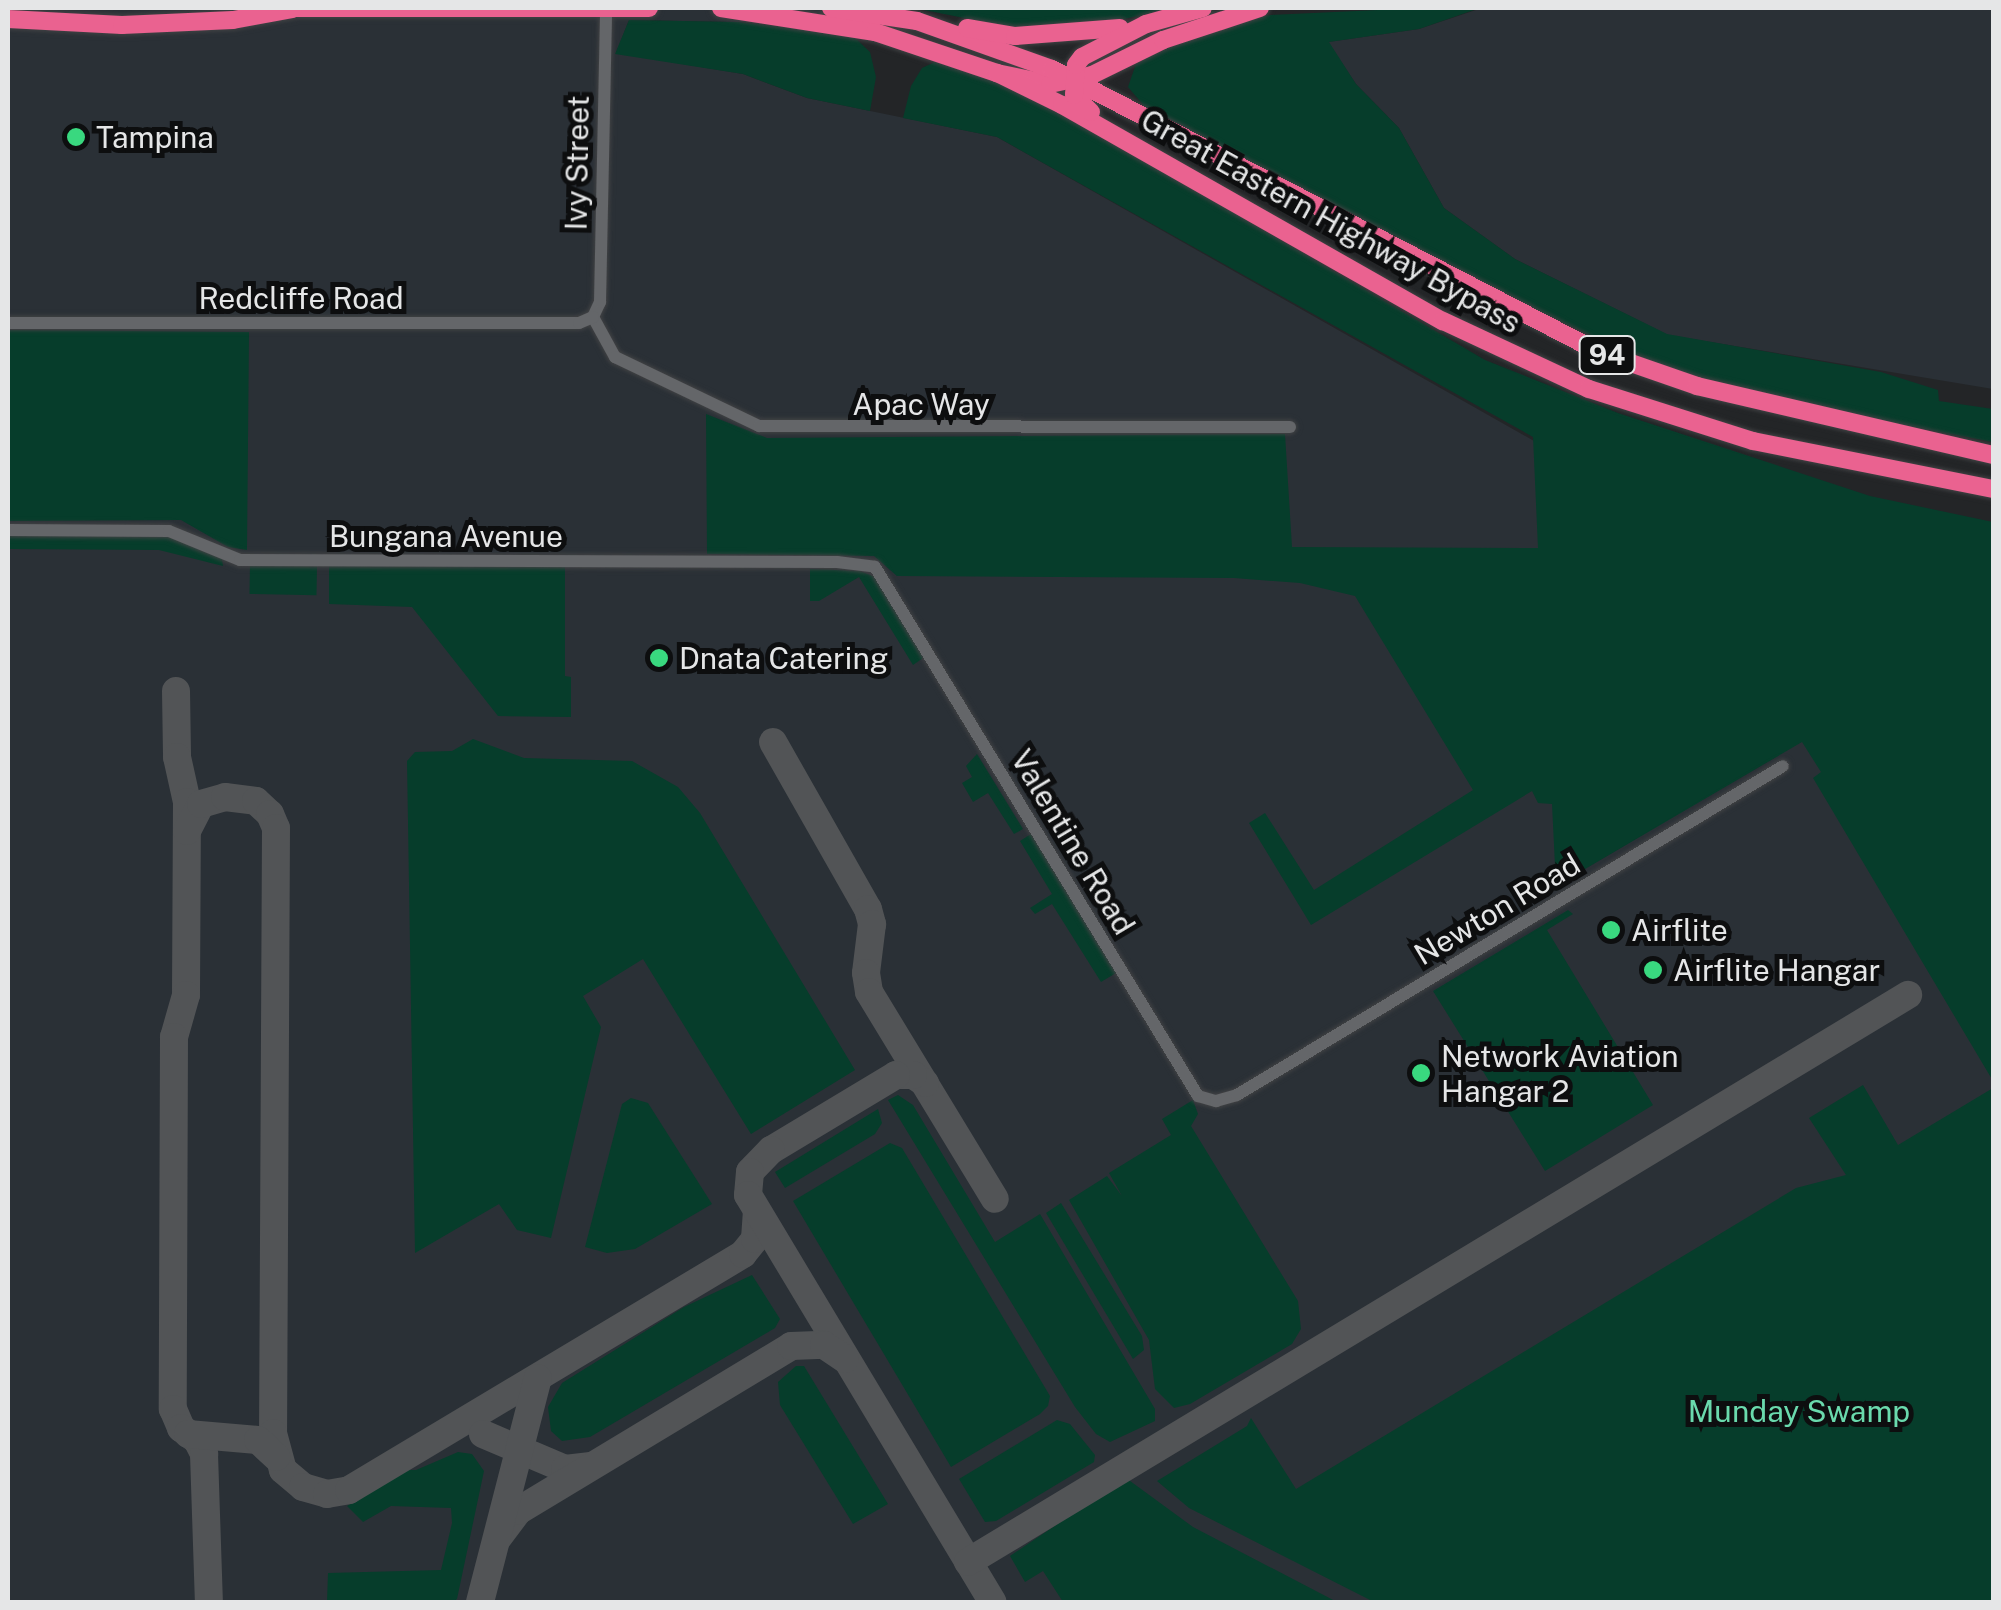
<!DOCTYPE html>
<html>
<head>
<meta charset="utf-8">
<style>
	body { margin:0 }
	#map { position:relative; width:2001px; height:1610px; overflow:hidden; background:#232527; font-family:"Public Sans",sans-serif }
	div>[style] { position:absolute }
	.built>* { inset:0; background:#2a3036 }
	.green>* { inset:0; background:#063d2b; transform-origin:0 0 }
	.taxiway>* { height:28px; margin:-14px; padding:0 14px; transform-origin:14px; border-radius:14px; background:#525456 }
	.roads { filter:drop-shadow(0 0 2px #414244) drop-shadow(0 0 2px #414244) }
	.minor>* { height:12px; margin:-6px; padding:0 6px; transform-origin:6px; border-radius:6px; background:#646669 }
	.highway>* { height:18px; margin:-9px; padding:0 9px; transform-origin:9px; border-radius:9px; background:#ea6290 }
	.dots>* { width:28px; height:28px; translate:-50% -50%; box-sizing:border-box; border:5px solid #0d0e0f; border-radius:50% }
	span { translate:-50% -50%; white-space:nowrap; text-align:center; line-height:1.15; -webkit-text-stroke:10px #0d0e0f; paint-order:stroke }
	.shield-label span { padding:2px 8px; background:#0d0e0f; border:2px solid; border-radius:8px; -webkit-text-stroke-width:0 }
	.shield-label { font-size:28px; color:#e5e6e7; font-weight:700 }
	.poi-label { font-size:30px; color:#e5e6e7 }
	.left { translate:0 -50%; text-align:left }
	.street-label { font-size:30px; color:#e5e6e7 }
	.park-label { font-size:30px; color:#6adaad }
	.frame { position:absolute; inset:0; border:10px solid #e5e6e7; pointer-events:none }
</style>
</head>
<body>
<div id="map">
	<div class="built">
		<i style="clip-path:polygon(8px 8px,825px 8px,823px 24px,629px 20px,616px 53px,743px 74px,807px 98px,997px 137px,1534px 441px,1649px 460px,1993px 1035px,1993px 1120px,1553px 1602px,8px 1602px)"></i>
		<i style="clip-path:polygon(1482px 8px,1993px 8px,1993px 389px,1668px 335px,1515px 259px,1444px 208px,1399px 128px,1356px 84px,1328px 42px,1419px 29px)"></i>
	</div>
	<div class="green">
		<i style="clip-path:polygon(914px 8px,1175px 8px,1078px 29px,1019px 29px)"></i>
		<i style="clip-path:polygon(1378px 10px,1474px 10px,1419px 29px,1329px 42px,1356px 84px,1399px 128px,1444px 208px,1515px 259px,1667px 334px,1881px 372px,1938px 390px,1939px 401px,1993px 409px,1993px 442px,1784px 402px,1687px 375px,1625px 351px,1465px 277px,1145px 107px,1128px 87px,1138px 58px,1211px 28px,1270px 15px)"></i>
		<i style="clip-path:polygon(629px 20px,738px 22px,852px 35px,870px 52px,876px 77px,870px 111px,807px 98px,743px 74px,615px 54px)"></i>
		<i style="clip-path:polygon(937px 61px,1027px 93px,1239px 211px,1246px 220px,1485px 360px,1618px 413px,1870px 496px,1993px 522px,1993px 1081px,1813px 778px,1821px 772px,1802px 742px,1556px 886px,1552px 804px,1538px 803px,1532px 791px,1311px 925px,1249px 823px,1265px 813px,1314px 890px,1473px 790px,1355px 596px,1300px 583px,1234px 578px,897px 576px,874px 556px,707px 554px,706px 414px,767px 438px,1285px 434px,1292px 547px,1538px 548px,1533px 437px,997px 137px,903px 118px,911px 86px,922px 68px)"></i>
		<i style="clip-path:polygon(8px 330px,249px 332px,247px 550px,228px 547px,181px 520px,8px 521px)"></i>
		<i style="clip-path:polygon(8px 534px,164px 534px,222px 559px,223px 566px,159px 550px,8px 549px)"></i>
		<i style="left:250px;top:565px;width:67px;height:29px;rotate:1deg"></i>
		<i style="clip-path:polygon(329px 566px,565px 566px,565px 676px,571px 677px,571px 717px,498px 716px,412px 607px,329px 604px)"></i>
		<i style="clip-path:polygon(810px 569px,860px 571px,875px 577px,926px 656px,913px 665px,859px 577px,819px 601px,810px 601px)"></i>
		<i style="clip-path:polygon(473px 739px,524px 758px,632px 761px,678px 787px,700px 813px,855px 1070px,751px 1134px,643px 959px,583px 996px,601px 1027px,551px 1238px,517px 1230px,499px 1204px,415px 1253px,407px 761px,415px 752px,452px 751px)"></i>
		<i style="clip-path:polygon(977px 754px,1023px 829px,1014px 834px,988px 793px,973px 802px,962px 783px,972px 777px,966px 766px)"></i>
		<i style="clip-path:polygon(1031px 834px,1116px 973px,1101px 982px,1052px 904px,1035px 914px,1030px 908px,1052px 894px,1020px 841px)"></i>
		<i style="clip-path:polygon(1568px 910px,1573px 914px,1547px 930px,1653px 1105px,1545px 1171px,1433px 991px)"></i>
		<i style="clip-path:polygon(1863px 1085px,1898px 1145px,1993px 1088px,1993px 1602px,1374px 1602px,1189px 1508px,1157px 1481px,1247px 1426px,1251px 1418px,1296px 1489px,1796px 1188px,1846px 1175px,1809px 1118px)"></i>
		<i style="clip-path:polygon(898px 1095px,913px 1105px,995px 1242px,1040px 1214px,1155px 1409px,1155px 1421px,1110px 1442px,1096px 1434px,1075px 1407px,888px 1100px)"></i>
		<i style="clip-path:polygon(631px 1098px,648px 1103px,712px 1204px,635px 1249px,607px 1253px,585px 1247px,622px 1104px)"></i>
		<i style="clip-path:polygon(1193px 1100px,1198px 1114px,1191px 1126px,1298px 1301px,1301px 1329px,1292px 1344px,1190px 1404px,1174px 1408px,1155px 1389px,1149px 1340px,1069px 1200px,1107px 1176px,1122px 1196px,1109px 1173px,1171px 1135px,1162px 1119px)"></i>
		<i style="clip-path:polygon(878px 1109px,882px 1123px,875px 1134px,785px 1188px,775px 1172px)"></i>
		<i style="clip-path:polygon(890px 1143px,902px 1148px,1050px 1396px,1048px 1406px,1040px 1414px,951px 1467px,793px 1201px)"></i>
		<i style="clip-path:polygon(1061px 1203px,1142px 1336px,1144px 1350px,1133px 1359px,1046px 1213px)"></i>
		<i style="clip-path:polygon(752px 1275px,780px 1319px,775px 1328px,590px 1437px,562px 1441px,551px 1431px,548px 1407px,562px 1383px,684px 1307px)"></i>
		<i style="clip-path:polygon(796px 1366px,804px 1366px,888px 1504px,853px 1524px,780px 1405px,778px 1382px)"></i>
		<i style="clip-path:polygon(1057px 1420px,1070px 1424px,1095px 1455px,1094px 1462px,996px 1521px,985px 1522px,959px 1479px)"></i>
		<i style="clip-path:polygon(458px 1452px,472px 1454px,484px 1471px,457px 1599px,453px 1602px,327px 1602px,328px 1573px,441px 1570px,452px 1523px,451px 1508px,391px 1506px,363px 1522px,347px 1506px,408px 1470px,416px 1470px)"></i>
		<i style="clip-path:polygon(1126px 1478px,1193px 1527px,1337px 1602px,1063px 1602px,1043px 1571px,1025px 1582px,1010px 1556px)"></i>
	</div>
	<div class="taxiway">
		<i style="left:176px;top:691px;width:66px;rotate:89.1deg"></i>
		<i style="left:177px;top:757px;width:46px;rotate:77.5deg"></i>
		<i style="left:187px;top:802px;width:193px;rotate:90.3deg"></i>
		<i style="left:186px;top:995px;width:44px;rotate:105.9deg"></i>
		<i style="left:174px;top:1037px;width:372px;rotate:90.2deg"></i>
		<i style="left:173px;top:1409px;width:21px;rotate:67deg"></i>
		<i style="left:181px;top:1428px;width:20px;rotate:37deg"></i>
		<i style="left:197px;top:1440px;width:16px;rotate:63deg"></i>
		<i style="left:204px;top:1454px;width:148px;rotate:88.1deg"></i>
		<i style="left:773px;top:742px;width:192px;rotate:60.4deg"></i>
		<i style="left:868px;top:909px;width:16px;rotate:75deg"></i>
		<i style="left:872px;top:924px;width:49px;rotate:97deg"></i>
		<i style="left:866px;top:973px;width:19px;rotate:81deg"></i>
		<i style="left:869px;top:992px;width:242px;rotate:58.7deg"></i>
		<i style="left:187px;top:831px;width:30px;rotate:-63deg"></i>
		<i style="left:201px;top:804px;width:25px;rotate:-16deg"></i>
		<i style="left:225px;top:797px;width:31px;rotate:7deg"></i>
		<i style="left:256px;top:801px;width:19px;rotate:43deg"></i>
		<i style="left:270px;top:814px;width:15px;rotate:67deg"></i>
		<i style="left:276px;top:828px;width:605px;rotate:90.28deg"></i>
		<i style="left:273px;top:1433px;width:38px;rotate:75deg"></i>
		<i style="left:283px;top:1470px;width:26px;rotate:40deg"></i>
		<i style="left:303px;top:1487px;width:25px;rotate:16deg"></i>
		<i style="left:327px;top:1494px;width:22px;rotate:-10deg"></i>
		<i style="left:349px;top:1490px;width:459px;rotate:-30.9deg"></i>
		<i style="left:743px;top:1254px;width:19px;rotate:-51deg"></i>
		<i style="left:755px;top:1239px;width:28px;rotate:-86deg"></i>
		<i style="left:925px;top:1083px;width:14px;rotate:-146deg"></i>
		<i style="left:913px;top:1075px;width:17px;rotate:180deg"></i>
		<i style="left:896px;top:1075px;width:146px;rotate:149deg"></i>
		<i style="left:771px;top:1150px;width:30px;rotate:134deg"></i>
		<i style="left:750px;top:1172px;width:23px;rotate:95deg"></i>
		<i style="left:748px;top:1195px;width:475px;rotate:59deg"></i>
		<i style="left:188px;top:1434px;width:70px;rotate:4.9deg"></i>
		<i style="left:258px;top:1440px;width:25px;rotate:43deg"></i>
		<i style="left:483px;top:1434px;width:89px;rotate:23.1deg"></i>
		<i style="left:565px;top:1469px;width:24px;rotate:-7deg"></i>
		<i style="left:497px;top:1539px;width:35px;rotate:-53deg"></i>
		<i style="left:518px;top:1511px;width:319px;rotate:-31.1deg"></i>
		<i style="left:791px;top:1346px;width:33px;rotate:-2deg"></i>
		<i style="left:824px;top:1345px;width:25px;rotate:34deg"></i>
		<i style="left:968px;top:1562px;width:1098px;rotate:-31.1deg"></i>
		<i style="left:480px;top:1602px;width:231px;rotate:-75.5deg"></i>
	</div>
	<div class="roads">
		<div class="minor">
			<i style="left:593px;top:317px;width:46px;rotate:61.2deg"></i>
			<i style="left:615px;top:357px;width:160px;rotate:25.6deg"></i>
			<i style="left:759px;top:426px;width:531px;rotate:0.11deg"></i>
			<i style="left:593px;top:317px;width:17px;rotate:-65deg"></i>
			<i style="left:600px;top:302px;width:294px;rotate:-88.8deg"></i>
			<i style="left:8px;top:323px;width:571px"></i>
			<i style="left:579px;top:323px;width:15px;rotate:-23deg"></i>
			<i style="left:8px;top:530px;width:161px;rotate:0.4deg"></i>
			<i style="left:169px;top:531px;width:77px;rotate:22.2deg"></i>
			<i style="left:240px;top:560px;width:597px;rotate:0.19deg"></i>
			<i style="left:837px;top:562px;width:38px;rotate:7deg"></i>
			<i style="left:875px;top:567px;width:620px;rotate:58.59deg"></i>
			<i style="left:1198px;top:1096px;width:19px;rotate:16deg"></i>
			<i style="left:1216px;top:1101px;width:22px;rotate:-16deg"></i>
			<i style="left:1237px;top:1095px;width:637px;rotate:-31.07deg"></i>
		</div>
		<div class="highway">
			<i style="left:281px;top:8px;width:368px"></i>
			<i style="left:721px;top:8px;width:156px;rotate:8.9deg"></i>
			<i style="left:875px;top:32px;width:129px;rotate:18.6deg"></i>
			<i style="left:997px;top:73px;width:54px;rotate:11.7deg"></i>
			<i style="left:1050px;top:84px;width:43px;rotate:-12.1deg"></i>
			<i style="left:1092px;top:75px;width:79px;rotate:-26.2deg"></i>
			<i style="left:1163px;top:40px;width:102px;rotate:-18.3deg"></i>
			<i style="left:831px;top:8px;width:87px;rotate:8.6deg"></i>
			<i style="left:917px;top:21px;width:143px;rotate:19.6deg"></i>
			<i style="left:1052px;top:69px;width:616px;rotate:27.36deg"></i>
			<i style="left:1599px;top:352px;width:104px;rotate:19.1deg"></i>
			<i style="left:1697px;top:386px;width:305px;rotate:13.1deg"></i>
			<i style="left:8px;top:19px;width:114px;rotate:3deg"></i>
			<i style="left:122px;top:25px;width:111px;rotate:-2.6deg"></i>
			<i style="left:233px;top:20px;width:61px;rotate:-10.4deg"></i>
			<i style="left:967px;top:28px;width:49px;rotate:9.5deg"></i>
			<i style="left:1015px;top:36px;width:105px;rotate:-4.4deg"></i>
			<i style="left:997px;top:73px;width:72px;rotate:26.2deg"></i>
			<i style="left:1062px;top:105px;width:438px;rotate:29.6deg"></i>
			<i style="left:1443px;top:321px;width:161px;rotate:25deg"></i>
			<i style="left:1589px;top:389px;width:172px;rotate:17.6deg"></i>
			<i style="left:1753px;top:441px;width:246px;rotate:11.3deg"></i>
			<i style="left:1091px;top:112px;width:24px;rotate:-135deg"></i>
			<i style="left:1074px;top:95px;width:30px;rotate:-86deg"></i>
			<i style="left:1076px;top:65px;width:10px;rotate:-53deg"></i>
			<i style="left:1082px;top:57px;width:72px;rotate:-27.3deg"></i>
			<i style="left:1146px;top:24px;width:59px;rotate:-15.7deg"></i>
		</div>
	</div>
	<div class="dots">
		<i style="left:76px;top:137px;background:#39d87f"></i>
		<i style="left:659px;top:658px;background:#39d87f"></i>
		<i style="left:1611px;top:930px;background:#39d87f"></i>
		<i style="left:1653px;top:970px;background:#39d87f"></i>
		<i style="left:1421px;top:1073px;background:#39d87f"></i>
	</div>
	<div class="shield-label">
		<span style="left:1607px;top:355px">94</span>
	</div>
	<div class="poi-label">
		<span class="left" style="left:96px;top:137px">Tampina</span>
		<span class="left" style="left:679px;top:658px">Dnata Catering</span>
		<span class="left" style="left:1631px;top:930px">Airflite</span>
		<span class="left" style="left:1673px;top:970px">Airflite Hangar</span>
		<span class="left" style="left:1441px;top:1073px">Network Aviation<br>Hangar 2</span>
	</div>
	<div class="street-label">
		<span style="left:577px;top:163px;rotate:-89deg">Ivy Street</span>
		<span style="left:1331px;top:221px;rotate:29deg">Great Eastern Highway Bypass</span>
		<span style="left:301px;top:298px">Redcliffe Road</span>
		<span style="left:921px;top:404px">Apac Way</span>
		<span style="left:446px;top:536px">Bungana Avenue</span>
		<span style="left:1073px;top:842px;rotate:59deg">Valentine Road</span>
		<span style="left:1497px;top:909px;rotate:-31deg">Newton Road</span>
	</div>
	<div class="park-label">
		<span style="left:1799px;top:1411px">Munday Swamp</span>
	</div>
	<div class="frame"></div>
</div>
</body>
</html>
